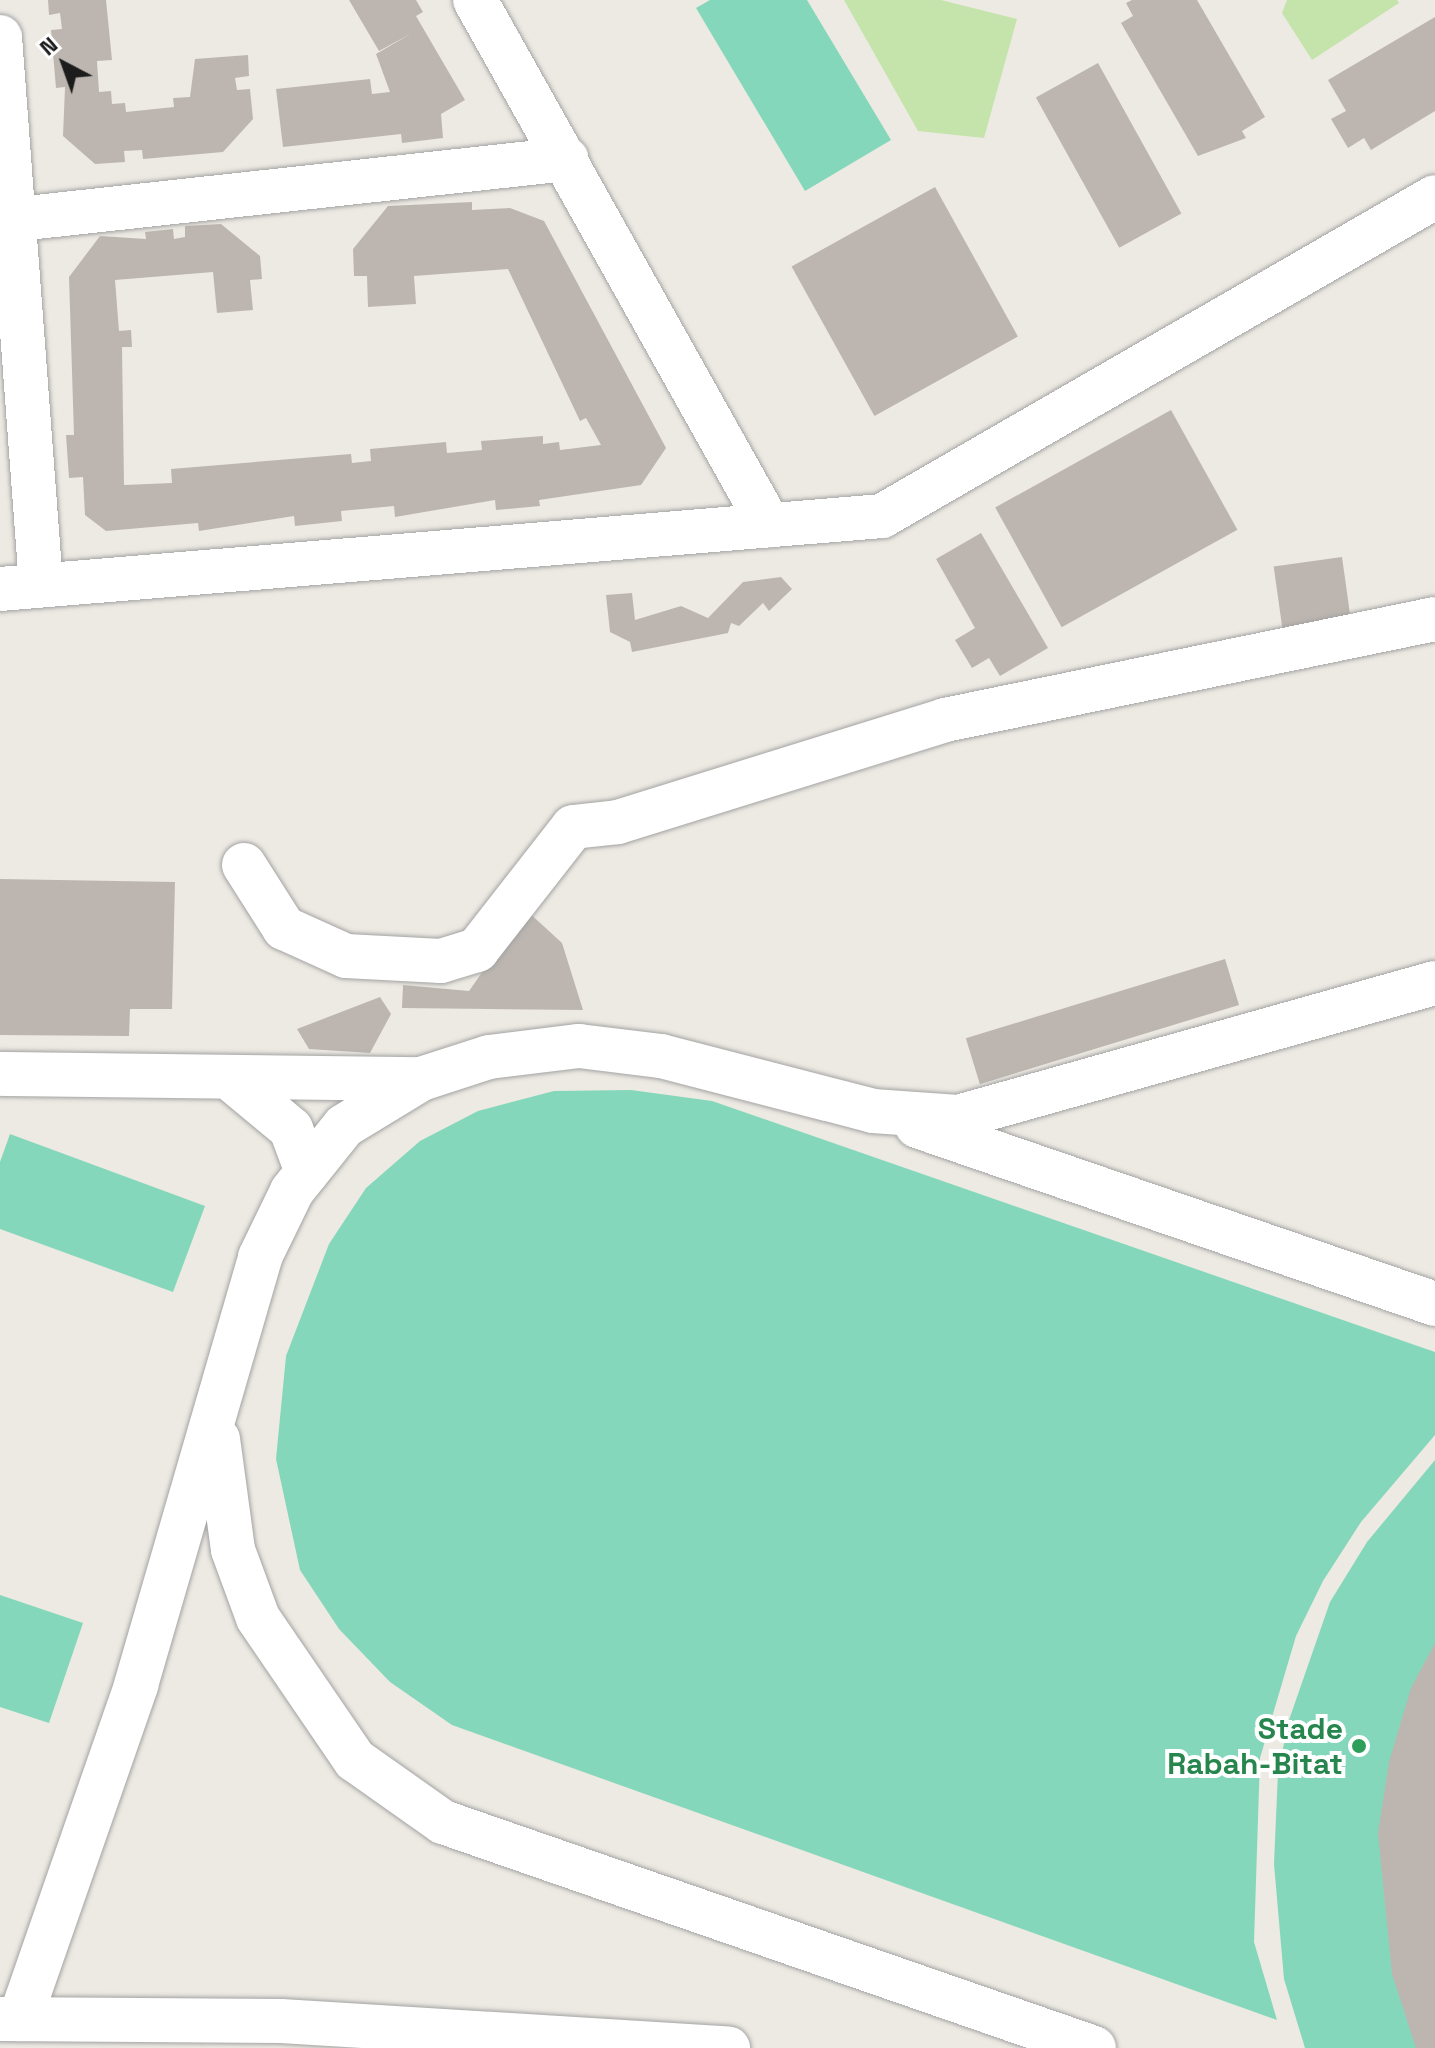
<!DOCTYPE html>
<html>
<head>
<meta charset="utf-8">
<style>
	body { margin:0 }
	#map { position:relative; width:1435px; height:2048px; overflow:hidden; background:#edeae3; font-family:"Space Grotesk",sans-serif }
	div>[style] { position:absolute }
	.grass>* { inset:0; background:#c5e4ab }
	.pitch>* { inset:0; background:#85d7bb }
	.building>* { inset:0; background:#bdb6b0; transform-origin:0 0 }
	.roads { filter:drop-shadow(0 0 2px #a3a3a3) drop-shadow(0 0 2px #a3a3a3) }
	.minor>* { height:44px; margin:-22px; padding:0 22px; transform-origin:22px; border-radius:22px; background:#fff }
	.dots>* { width:22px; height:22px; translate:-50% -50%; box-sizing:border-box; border:4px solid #fff; border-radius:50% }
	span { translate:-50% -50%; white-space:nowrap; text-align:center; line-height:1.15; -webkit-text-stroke:8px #fff; paint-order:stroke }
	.leisure-label { font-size:30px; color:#27864d; font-weight:700 }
	.right { translate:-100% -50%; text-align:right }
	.north { position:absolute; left:24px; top:24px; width:80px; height:80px; -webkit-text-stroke:6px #fff; paint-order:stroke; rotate:319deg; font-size:22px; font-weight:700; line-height:32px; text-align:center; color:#1c1c1c }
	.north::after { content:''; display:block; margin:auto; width:28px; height:36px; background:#1c1c1c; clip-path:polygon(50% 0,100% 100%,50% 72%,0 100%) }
</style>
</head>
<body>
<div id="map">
	<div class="grass">
		<i style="clip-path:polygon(844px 0,941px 0,1017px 19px,984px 138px,918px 131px)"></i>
		<i style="clip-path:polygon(1287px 0,1397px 0,1399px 3px,1312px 60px,1282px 13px)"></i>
	</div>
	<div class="pitch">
		<i style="clip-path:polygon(710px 0,807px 0,891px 140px,805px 191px,696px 8px)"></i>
		<i style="clip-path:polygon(631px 1090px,712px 1101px,1435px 1352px,1435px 1435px,1361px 1522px,1323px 1581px,1296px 1636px,1260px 1758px,1254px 1942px,1277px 2020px,452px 1725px,390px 1682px,339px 1629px,300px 1570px,276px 1459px,286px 1356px,329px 1244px,366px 1188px,420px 1141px,478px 1111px,554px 1091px)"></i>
		<i style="clip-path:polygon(10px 1134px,205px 1206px,173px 1292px,0 1229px,0 1162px)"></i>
		<i style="clip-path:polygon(1435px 1460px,1435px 2048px,1305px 2048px,1284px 1979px,1274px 1864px,1278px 1772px,1289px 1720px,1330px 1602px,1367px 1542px)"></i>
		<i style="clip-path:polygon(0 1595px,83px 1623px,49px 1723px,0 1707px)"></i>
	</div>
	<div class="building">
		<i style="clip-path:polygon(48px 0,106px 0,112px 60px,97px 61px,99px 92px,111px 91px,112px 104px,125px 103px,126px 112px,174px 107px,173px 98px,190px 97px,195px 59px,248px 55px,249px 76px,235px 78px,237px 90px,250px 89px,253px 119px,223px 152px,143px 159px,142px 150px,124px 151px,125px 162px,95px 164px,63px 136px,65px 87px,56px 88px,51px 30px,62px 29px,60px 13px,49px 15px)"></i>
		<i style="clip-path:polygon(349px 0,416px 0,423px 12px,416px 16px,465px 100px,441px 114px,443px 138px,402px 143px,401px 134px,283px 147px,276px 89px,370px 79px,372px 94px,390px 92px,376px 54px,412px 33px,379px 51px)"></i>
		<i style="clip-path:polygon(1132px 0,1197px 0,1265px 117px,1242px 131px,1246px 138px,1198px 156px,1121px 23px,1133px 16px,1126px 3px)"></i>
		<i style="clip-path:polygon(1435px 17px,1435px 111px,1371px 150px,1364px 138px,1348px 148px,1331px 119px,1346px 111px,1328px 80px)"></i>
		<i style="left:1098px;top:63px;width:172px;height:71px;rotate:61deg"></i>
		<i style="left:935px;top:187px;width:171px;height:164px;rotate:61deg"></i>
		<i style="clip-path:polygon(472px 202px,472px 210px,510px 208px,544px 221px,666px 448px,641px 485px,539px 500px,540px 506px,496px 510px,495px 500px,395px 517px,394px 506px,341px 511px,342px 521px,295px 526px,294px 516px,199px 531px,198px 523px,106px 531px,85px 515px,83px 477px,69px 478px,66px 435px,74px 435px,69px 277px,100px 236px,146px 239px,145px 232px,173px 229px,174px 239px,185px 237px,185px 226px,221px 224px,260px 256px,262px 279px,250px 280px,253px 310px,217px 313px,213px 272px,115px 280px,119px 331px,131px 330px,132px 347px,122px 347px,124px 485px,172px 483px,171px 469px,351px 454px,352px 463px,371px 461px,370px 449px,446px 442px,447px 453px,482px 450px,481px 441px,543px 436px,543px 444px,559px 442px,560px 450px,601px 445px,586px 418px,580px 421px,508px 269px,414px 276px,416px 304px,368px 307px,367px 276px,354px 276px,353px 249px,388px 206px)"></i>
		<i style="left:1171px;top:410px;width:137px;height:201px;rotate:61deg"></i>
		<i style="clip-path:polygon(981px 533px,1048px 648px,1000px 676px,989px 658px,972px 668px,955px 640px,975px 628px,936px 559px)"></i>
		<i style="left:1342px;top:557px;width:63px;height:69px;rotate:82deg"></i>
		<i style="clip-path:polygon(781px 577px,792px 589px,769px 611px,763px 603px,739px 626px,731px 623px,728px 633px,632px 652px,630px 642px,610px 632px,606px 595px,632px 593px,635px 620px,681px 606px,708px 618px,743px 582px)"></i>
		<i style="clip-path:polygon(0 879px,175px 882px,172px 1009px,130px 1009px,129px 1036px,0 1035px)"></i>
		<i style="clip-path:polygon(526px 910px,562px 943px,583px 1010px,402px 1008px,403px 985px,469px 991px)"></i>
		<i style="left:1225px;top:959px;width:48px;height:271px;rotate:73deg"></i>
		<i style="clip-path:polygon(380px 997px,391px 1014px,370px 1053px,309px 1049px,297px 1029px)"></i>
		<i style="clip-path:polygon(1435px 1643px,1435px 2048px,1416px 2048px,1392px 1974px,1378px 1833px,1389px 1762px,1411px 1688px)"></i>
	</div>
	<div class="roads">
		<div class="minor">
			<i style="left:475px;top:0;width:602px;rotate:60.75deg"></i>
			<i style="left:0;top:37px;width:550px;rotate:85.72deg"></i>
			<i style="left:0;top:221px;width:570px;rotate:-6.24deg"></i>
			<i style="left:0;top:589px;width:885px;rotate:-4.73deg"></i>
			<i style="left:882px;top:516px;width:638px;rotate:-29.98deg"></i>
			<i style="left:244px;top:865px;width:75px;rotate:57.6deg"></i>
			<i style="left:284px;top:928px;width:68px;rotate:24.3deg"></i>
			<i style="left:346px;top:956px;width:95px;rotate:3deg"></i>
			<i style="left:441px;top:961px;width:38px;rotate:-17deg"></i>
			<i style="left:477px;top:950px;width:156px;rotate:-52deg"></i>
			<i style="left:573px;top:827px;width:45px;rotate:-6.3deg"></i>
			<i style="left:618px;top:822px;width:343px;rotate:-17.3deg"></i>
			<i style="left:945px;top:720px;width:500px;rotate:-11.65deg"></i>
			<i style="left:0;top:1074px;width:418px;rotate:0.7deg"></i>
			<i style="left:231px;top:1079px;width:78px;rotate:39.8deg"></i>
			<i style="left:291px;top:1129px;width:46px;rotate:69.6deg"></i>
			<i style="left:917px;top:1126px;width:548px;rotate:18.96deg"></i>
			<i style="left:218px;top:1439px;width:112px;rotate:82.3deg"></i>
			<i style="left:233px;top:1550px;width:72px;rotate:69.8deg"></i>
			<i style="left:258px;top:1618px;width:172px;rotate:55.7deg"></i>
			<i style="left:355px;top:1760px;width:108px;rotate:35.2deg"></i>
			<i style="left:443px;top:1822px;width:689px;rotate:19.14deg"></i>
			<i style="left:0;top:2019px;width:281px;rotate:0.4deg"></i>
			<i style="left:281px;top:2021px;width:448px;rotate:3.5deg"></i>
			<i style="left:20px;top:2019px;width:354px;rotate:-70.8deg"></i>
			<i style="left:136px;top:1685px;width:446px;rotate:-73.8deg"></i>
			<i style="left:260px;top:1257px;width:73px;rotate:-64.1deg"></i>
			<i style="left:292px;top:1191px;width:83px;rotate:-51.3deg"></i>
			<i style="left:344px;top:1126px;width:90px;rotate:-31.4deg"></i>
			<i style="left:421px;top:1079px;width:71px;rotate:-17.9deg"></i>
			<i style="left:489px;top:1057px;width:91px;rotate:-7deg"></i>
			<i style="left:579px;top:1046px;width:83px;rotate:7deg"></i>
			<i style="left:661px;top:1056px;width:219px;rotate:14.5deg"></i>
			<i style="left:873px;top:1111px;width:85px;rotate:4deg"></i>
			<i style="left:958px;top:1117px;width:495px;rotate:-15.7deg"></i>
		</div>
	</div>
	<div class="dots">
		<i style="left:1359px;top:1746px;background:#2e9e5b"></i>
	</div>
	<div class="leisure-label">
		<span class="right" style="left:1343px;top:1746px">Stade<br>Rabah-Bitat</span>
	</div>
	<div class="north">N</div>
</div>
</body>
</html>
